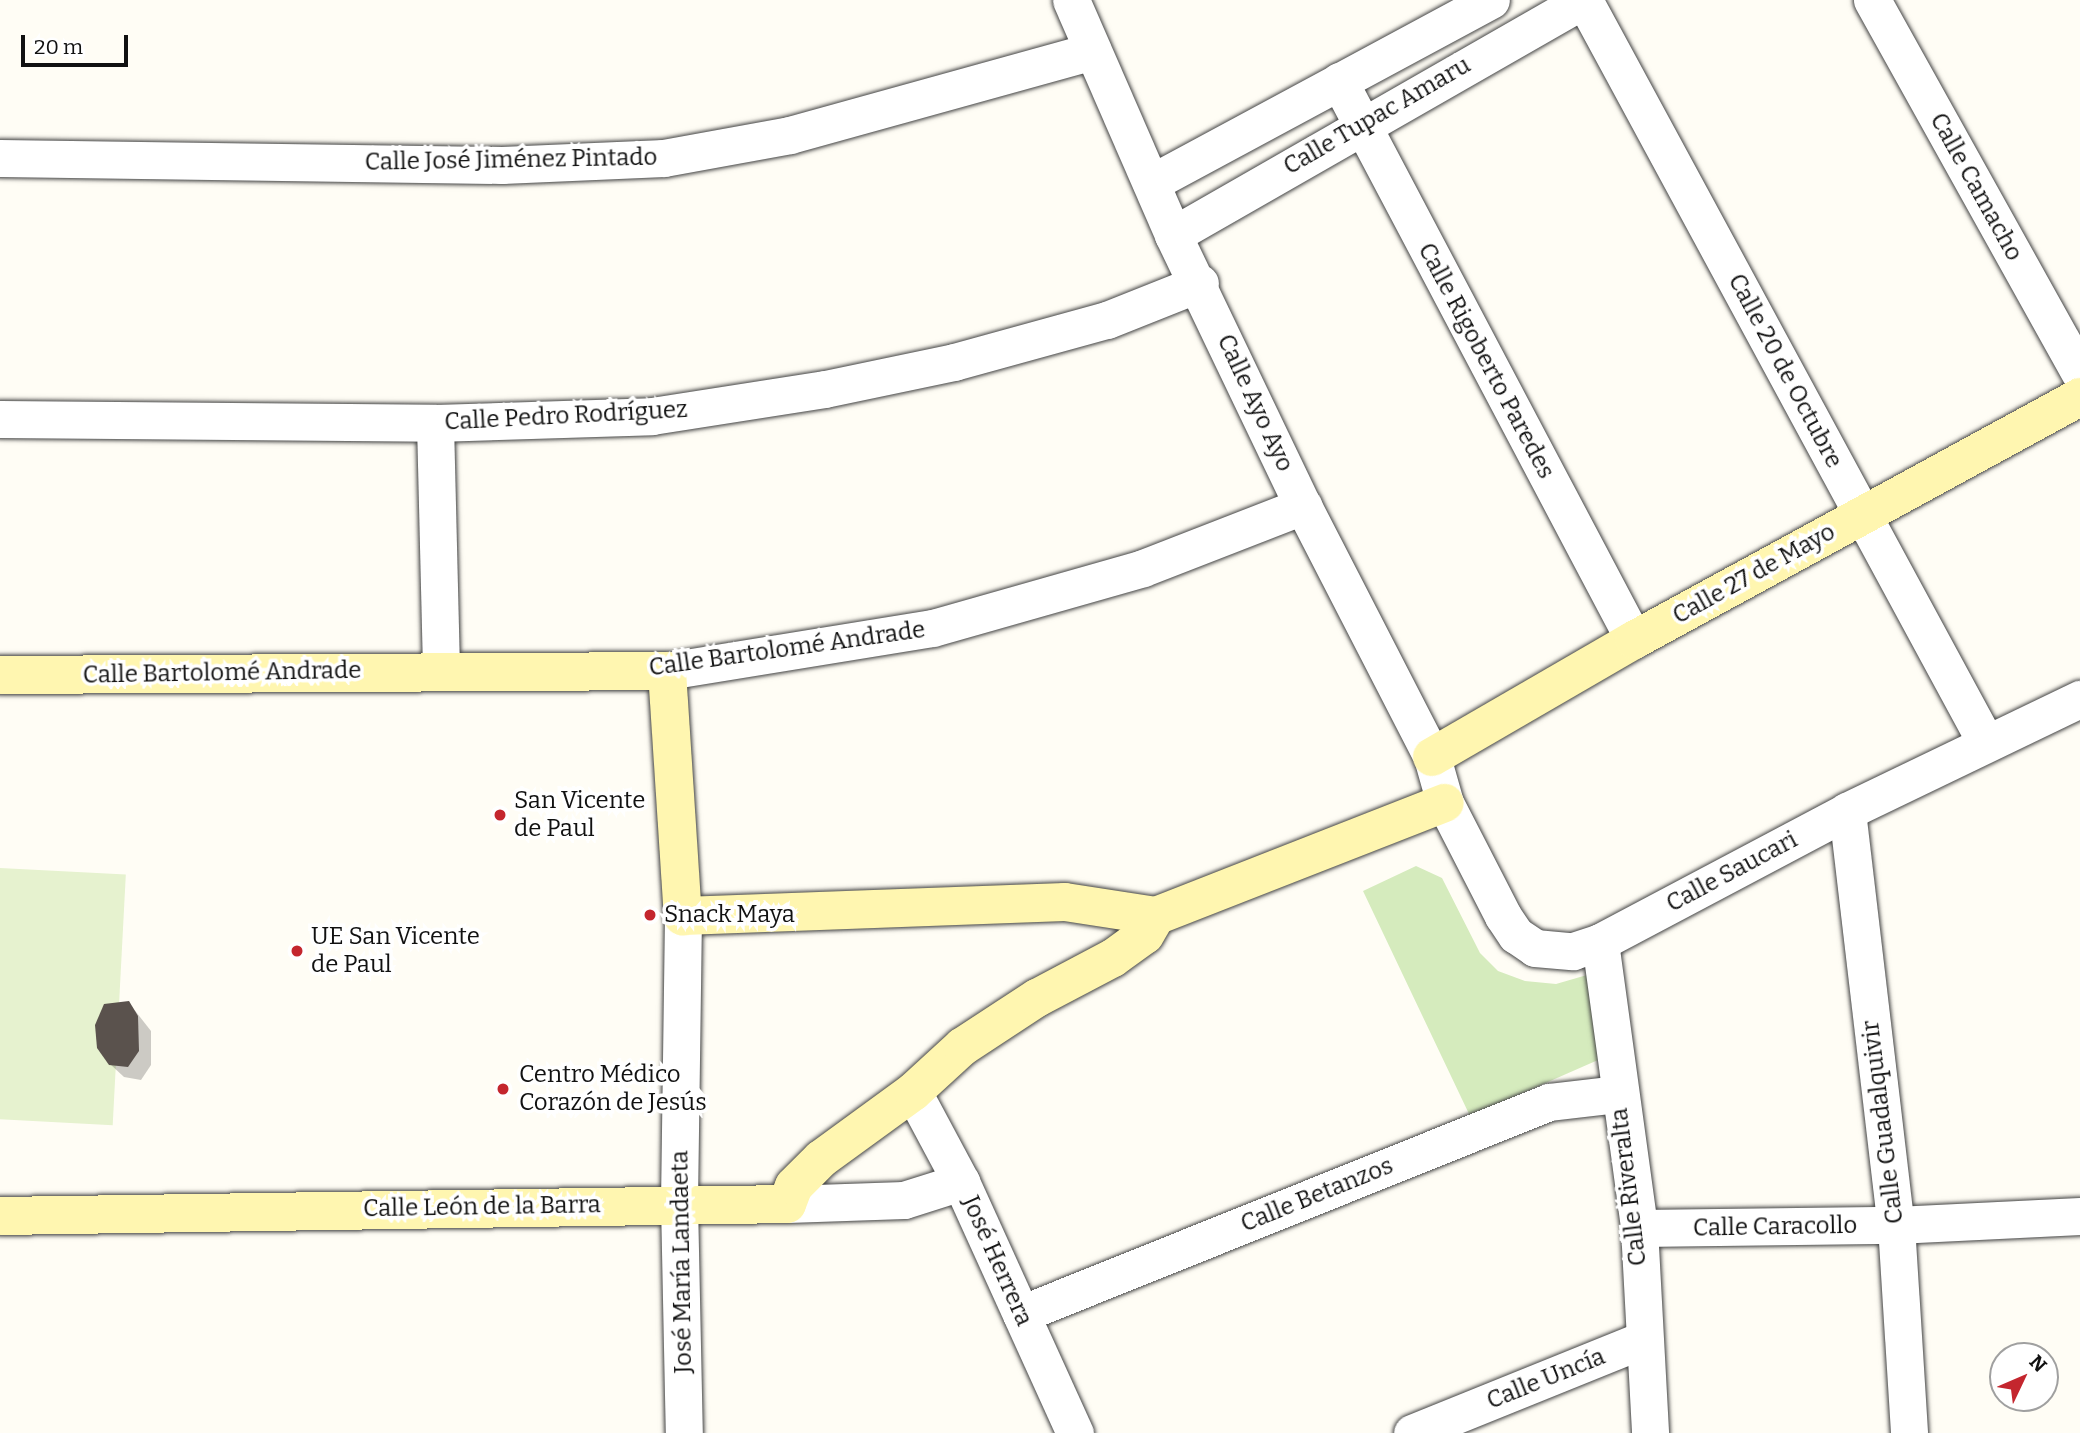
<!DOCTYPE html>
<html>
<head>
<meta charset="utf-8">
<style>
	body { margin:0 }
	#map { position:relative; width:2080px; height:1433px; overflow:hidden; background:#fffdf5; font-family:Bitter,serif }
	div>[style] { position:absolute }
	.green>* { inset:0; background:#d5ebbd }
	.pitch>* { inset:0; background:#e6f2cf; transform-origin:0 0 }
	.shadow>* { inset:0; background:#0003 }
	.building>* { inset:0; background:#5a524d }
	.roads { filter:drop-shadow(0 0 2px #444) drop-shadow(0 0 2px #444) }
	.street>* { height:37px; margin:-18.5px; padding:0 18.5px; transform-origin:18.5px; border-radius:18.5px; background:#fff }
	.secondary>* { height:38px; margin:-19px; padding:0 19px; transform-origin:19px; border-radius:19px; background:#fff6b0 }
	.dots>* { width:19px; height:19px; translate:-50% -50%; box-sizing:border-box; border:4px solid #fff; border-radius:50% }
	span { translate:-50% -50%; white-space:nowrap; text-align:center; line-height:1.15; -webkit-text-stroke:7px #fff; paint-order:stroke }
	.street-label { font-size:24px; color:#111 }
	.poi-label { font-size:24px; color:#111 }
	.left { translate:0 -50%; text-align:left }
	.north { position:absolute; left:1989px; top:1342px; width:70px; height:70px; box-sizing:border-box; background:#fff; border:2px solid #a0a0a0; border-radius:50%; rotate:46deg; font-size:19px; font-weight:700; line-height:28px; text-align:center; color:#111 }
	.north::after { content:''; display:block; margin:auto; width:24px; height:32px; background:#c4262e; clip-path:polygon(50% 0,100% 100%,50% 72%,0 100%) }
	.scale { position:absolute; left:21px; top:35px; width:107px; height:32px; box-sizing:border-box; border:4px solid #111; border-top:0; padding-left:9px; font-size:21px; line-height:24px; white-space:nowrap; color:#111; -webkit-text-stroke:5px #fff; paint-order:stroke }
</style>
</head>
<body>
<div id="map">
	<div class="green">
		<i style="clip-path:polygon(1416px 866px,1442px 878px,1480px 953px,1498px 971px,1525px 981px,1556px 984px,1587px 975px,1598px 1060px,1470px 1116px,1363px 891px)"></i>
	</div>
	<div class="pitch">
		<i style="left:0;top:868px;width:126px;height:251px;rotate:3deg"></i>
	</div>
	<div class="shadow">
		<i style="clip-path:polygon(129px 1003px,151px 1031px,151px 1065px,141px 1080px,124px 1077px,110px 1064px)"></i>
	</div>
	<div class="building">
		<i style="clip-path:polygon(129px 1001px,138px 1016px,139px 1051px,128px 1067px,109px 1065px,97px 1048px,95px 1025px,104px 1004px)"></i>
	</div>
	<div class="roads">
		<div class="street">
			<i style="left:1071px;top:0;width:256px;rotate:66.5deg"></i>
			<i style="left:1173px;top:235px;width:301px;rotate:64.4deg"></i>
			<i style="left:1303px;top:506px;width:282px;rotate:62.8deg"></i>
			<i style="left:1432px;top:757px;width:48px;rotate:74.2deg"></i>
			<i style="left:1445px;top:803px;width:127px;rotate:62.8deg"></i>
			<i style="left:1503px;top:916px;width:23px;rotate:56deg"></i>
			<i style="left:1516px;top:935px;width:23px;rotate:34deg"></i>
			<i style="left:1535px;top:948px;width:38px;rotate:5deg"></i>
			<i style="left:1573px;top:951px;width:28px;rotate:-18deg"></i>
			<i style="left:1600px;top:942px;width:280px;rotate:-27.9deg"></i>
			<i style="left:1847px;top:811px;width:259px;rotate:-25.7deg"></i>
			<i style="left:1584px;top:0;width:845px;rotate:61.58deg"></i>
			<i style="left:1872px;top:0;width:427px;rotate:60.9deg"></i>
			<i style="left:1339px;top:81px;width:632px;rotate:62.18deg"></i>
			<i style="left:0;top:158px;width:502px;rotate:0.8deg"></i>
			<i style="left:502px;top:165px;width:162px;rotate:-2.5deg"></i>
			<i style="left:664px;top:158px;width:128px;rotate:-10.3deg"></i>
			<i style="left:790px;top:135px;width:314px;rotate:-15.5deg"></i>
			<i style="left:1151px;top:183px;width:386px;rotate:-28.3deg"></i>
			<i style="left:1173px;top:235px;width:473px;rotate:-29.8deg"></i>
			<i style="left:0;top:419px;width:435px;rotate:0.5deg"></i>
			<i style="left:435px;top:423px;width:217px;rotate:-1.8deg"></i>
			<i style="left:652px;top:416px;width:175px;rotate:-8.9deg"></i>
			<i style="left:825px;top:389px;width:132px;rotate:-11.8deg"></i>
			<i style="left:954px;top:362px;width:159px;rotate:-15.4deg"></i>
			<i style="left:1107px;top:320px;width:100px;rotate:-21.7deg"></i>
			<i style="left:435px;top:423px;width:248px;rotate:88.6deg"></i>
			<i style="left:667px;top:671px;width:269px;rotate:-9.2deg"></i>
			<i style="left:933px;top:628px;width:218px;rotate:-15.9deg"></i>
			<i style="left:1143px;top:568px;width:172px;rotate:-21.2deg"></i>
			<i style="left:1847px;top:811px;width:417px;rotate:83.3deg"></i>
			<i style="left:1896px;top:1225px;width:208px;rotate:86.4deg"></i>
			<i style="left:683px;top:916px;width:287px;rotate:90.8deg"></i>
			<i style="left:679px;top:1203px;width:230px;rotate:88.8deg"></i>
			<i style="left:1600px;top:942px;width:289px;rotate:82.2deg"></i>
			<i style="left:1639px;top:1228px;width:205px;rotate:86.9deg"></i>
			<i style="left:913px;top:1092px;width:102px;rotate:61.9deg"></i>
			<i style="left:961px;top:1182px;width:276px;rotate:65.6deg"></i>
			<i style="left:787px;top:1204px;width:117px;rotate:-2deg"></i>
			<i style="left:904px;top:1200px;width:60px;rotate:-17.5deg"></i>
			<i style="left:1639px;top:1228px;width:257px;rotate:-0.7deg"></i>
			<i style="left:1896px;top:1225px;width:184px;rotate:-2.8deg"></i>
			<i style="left:1021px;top:1314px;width:569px;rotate:-21.88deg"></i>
			<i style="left:1549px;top:1102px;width:69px;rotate:-6.6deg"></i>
			<i style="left:1412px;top:1433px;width:248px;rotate:-22deg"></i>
		</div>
		<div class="secondary">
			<i style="left:0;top:675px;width:667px;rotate:-0.34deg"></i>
			<i style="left:667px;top:671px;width:246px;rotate:86.3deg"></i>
			<i style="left:683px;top:916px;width:382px;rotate:-2.1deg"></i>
			<i style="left:1065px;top:902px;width:92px;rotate:8.7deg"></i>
			<i style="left:1156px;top:916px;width:310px;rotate:-21.4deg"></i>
			<i style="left:1432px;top:757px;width:233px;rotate:-30.1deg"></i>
			<i style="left:1634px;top:640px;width:508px;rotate:-28.58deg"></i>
			<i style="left:0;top:1216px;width:787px;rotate:-0.87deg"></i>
			<i style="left:787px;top:1204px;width:19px;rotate:-69deg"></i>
			<i style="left:794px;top:1186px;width:38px;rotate:-45deg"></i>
			<i style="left:821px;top:1159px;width:114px;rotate:-36.1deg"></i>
			<i style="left:913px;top:1092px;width:67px;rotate:-42.6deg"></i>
			<i style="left:962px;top:1047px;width:90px;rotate:-33.2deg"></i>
			<i style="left:1037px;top:998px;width:86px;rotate:-27.8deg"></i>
			<i style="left:1113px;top:958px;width:39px;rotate:-36deg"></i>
			<i style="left:1145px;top:935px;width:22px;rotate:-60deg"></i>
		</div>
	</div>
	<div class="dots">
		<i style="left:500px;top:815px;background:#c4262e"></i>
		<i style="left:650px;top:915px;background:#c4262e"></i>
		<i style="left:297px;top:951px;background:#c4262e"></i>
		<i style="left:503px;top:1089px;background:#c4262e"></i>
	</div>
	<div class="street-label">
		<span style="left:1377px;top:116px;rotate:-30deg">Calle Tupac Amaru</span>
		<span style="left:511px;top:160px;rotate:-1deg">Calle José Jiménez Pintado</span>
		<span style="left:1976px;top:187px;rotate:61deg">Calle Camacho</span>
		<span style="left:1486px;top:361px;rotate:62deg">Calle Rigoberto Paredes</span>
		<span style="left:1785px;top:371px;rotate:62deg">Calle 20 de Octubre</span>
		<span style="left:1255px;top:403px;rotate:65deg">Calle Ayo Ayo</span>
		<span style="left:566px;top:416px;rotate:-3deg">Calle Pedro Rodríguez</span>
		<span style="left:1754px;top:574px;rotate:-29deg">Calle 27 de Mayo</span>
		<span style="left:787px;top:649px;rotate:-8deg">Calle Bartolomé Andrade</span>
		<span style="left:222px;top:673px;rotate:-1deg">Calle Bartolomé Andrade</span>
		<span style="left:1732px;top:872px;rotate:-28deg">Calle Saucari</span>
		<span style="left:1883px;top:1122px;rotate:-97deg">Calle Guadalquivir</span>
		<span style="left:1629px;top:1187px;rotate:-97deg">Calle Riveralta</span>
		<span style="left:1317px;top:1195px;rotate:-22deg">Calle Betanzos</span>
		<span style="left:482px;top:1207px;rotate:-1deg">Calle León de la Barra</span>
		<span style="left:1775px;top:1227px;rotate:-1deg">Calle Caracollo</span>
		<span style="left:997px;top:1261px;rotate:66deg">José Herrera</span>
		<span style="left:682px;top:1262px;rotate:-91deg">José María Landaeta</span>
		<span style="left:1546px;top:1379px;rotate:-22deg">Calle Uncía</span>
	</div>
	<div class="poi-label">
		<span class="left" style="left:514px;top:815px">San Vicente<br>de Paul</span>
		<span class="left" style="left:664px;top:915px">Snack Maya</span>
		<span class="left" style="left:311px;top:951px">UE San Vicente<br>de Paul</span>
		<span class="left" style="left:519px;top:1089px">Centro Médico<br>Corazón de Jesús</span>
	</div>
	<div class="north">N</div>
	<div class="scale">20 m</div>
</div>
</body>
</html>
